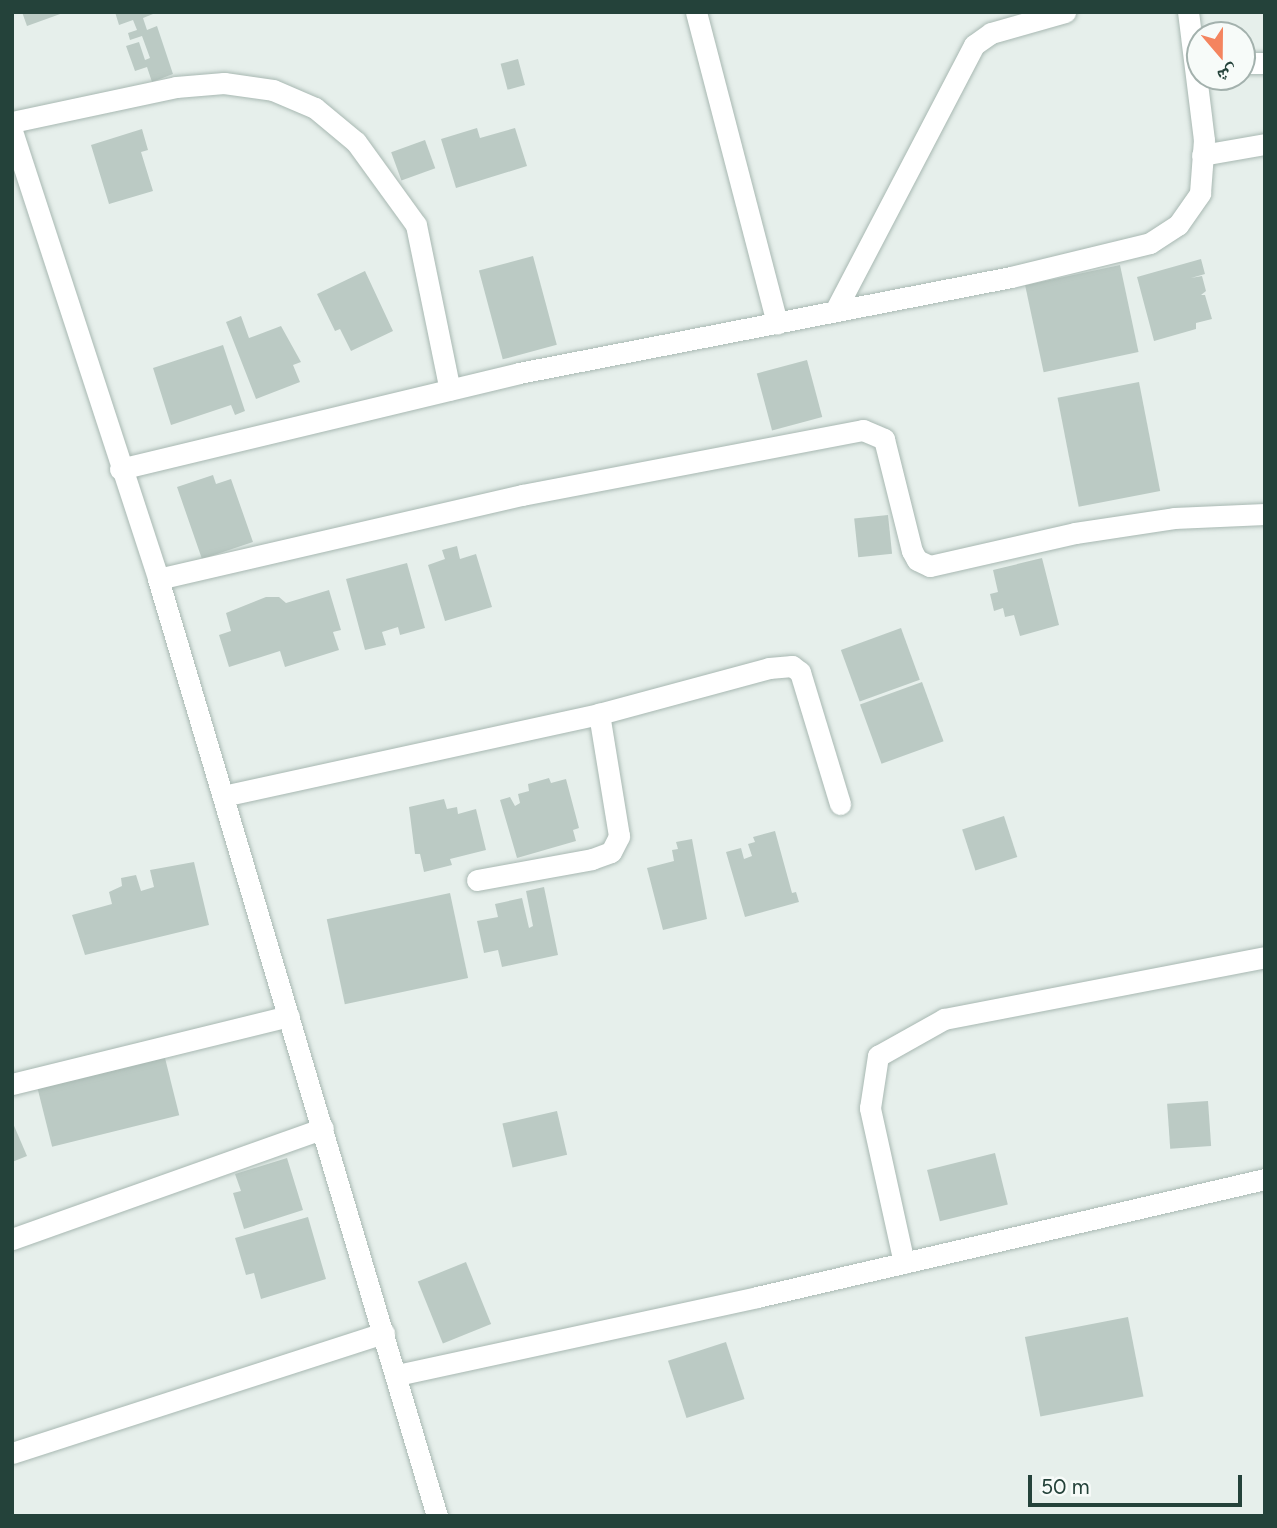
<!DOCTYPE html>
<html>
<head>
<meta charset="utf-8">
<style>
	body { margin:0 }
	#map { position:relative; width:1277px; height:1528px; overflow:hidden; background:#e6efeb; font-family:Figtree,"Noto Naskh Arabic",sans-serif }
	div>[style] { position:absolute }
	.building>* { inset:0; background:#bbcac4; transform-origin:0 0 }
	.roads { filter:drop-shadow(0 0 2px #a8b8b2) drop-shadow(0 0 2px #a8b8b2) }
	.minor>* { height:21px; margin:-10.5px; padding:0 10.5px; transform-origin:10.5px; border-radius:10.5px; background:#fff }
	span { translate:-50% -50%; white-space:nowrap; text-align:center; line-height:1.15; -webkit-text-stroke:5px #f7fbf9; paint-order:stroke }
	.frame { position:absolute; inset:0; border:14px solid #24423a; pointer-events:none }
	.north { position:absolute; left:1186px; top:21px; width:70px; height:70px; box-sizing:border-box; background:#f7fbf9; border:2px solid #a3b1ad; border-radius:50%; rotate:160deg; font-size:19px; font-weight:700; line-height:28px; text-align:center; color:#24423a }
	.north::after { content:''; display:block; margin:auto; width:24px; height:32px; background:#f4845f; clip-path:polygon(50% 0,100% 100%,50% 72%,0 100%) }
	.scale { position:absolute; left:1028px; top:1475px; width:214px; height:32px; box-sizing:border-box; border:4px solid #24423a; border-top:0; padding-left:9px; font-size:21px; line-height:24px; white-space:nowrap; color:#24423a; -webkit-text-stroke:5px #f7fbf9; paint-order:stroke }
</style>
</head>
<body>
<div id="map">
	<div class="building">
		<i style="clip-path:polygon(22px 12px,63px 12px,63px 13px,27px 26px)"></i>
		<i style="clip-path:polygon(115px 12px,158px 12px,143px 18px,147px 30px,157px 26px,173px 74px,152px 82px,147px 67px,135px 71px,126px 46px,139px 42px,145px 60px,150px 58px,142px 36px,130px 40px,128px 33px,137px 30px,133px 20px,119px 25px)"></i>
		<i style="left:518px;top:59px;width:27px;height:18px;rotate:75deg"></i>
		<i style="clip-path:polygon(477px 128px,480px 138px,515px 128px,527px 166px,456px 188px,441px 139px)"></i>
		<i style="clip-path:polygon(142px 129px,148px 150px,141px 152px,153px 191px,109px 204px,91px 145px)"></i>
		<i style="left:425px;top:140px;width:30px;height:36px;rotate:70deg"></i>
		<i style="left:533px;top:256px;width:92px;height:56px;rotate:75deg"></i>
		<i style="clip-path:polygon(1201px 259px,1205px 274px,1191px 278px,1202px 276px,1206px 291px,1201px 295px,1205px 295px,1212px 319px,1196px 323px,1196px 329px,1154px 341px,1137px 277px)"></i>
		<i style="left:1120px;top:265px;width:89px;height:97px;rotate:78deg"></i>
		<i style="clip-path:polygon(365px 271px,393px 331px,351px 351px,340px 329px,335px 331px,317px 294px)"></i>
		<i style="clip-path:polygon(241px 316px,249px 338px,281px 326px,301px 362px,293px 365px,300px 382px,256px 399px,226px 322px)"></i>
		<i style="clip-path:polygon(223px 345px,245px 411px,235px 415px,231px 405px,171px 425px,153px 368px)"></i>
		<i style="left:807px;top:360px;width:59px;height:52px;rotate:75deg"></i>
		<i style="left:1139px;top:382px;width:111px;height:83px;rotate:79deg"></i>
		<i style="clip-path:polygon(213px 475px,216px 484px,231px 479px,253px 542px,202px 559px,177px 487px)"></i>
		<i style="left:888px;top:515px;width:39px;height:34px;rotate:84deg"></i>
		<i style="clip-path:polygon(457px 546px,460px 559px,476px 554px,492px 607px,445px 621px,428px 565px,445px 559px,442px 550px)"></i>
		<i style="clip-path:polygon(1042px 558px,1059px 625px,1020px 636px,1014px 615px,1005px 617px,1003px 608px,994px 611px,990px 594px,998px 592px,993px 570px)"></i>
		<i style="clip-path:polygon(407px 563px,425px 628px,400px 635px,398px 627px,382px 632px,386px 645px,365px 650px,346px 579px)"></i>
		<i style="clip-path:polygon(329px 590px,341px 630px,333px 632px,339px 650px,285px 667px,280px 651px,229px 667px,219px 635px,231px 631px,226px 613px,266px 597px,279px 597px,286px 603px)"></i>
		<i style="left:901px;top:628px;width:55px;height:64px;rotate:70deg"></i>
		<i style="left:922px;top:682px;width:63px;height:66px;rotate:70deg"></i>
		<i style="clip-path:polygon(549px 778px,551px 783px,566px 779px,579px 828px,573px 830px,576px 841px,517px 858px,500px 800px,510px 797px,515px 806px,520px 803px,518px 794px,529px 791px,528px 784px)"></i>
		<i style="clip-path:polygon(444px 799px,447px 809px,457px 807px,458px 814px,476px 809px,486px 850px,450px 859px,452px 865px,424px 872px,420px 854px,415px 854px,409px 807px)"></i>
		<i style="left:1004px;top:816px;width:43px;height:44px;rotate:72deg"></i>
		<i style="clip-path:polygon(775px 831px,792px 893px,796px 892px,799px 902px,745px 917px,726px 852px,741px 848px,744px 859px,752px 856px,748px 844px,755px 842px,753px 837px)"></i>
		<i style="clip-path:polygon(692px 839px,707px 919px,663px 930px,647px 868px,674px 861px,672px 850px,678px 849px,676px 842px)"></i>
		<i style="clip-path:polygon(194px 862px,209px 925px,85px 955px,72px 915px,112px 904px,109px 892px,122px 886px,121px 878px,136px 875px,141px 891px,154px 887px,150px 870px)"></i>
		<i style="clip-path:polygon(544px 887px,558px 955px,502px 967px,498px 950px,484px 953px,477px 921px,498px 917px,495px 904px,522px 898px,529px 928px,533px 926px,526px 891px)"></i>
		<i style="left:450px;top:893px;width:87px;height:126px;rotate:78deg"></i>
		<i style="left:164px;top:1054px;width:63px;height:131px;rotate:76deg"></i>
		<i style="left:1208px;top:1101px;width:45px;height:41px;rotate:86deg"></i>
		<i style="left:557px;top:1111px;width:45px;height:56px;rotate:77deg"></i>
		<i style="clip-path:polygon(12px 1121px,27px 1156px,12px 1162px)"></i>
		<i style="left:995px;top:1153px;width:53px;height:70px;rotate:76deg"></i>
		<i style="clip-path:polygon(287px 1158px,303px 1210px,244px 1229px,233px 1193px,241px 1191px,235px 1174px)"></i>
		<i style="clip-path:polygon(308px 1217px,326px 1279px,261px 1299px,254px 1273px,246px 1275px,235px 1238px)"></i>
		<i style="left:466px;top:1262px;width:67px;height:52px;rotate:68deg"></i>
		<i style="left:1128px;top:1317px;width:81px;height:105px;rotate:79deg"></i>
		<i style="left:726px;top:1342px;width:60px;height:61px;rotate:72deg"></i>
	</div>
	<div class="roads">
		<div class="minor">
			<i style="left:696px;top:12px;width:322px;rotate:75.4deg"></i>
			<i style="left:1242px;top:63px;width:23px"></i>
			<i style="left:12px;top:122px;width:168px;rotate:-12deg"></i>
			<i style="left:176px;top:87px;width:48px;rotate:-4.8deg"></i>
			<i style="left:224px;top:83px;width:49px;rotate:8.1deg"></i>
			<i style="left:273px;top:90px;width:46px;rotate:23.2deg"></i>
			<i style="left:315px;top:108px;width:53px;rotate:39.7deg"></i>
			<i style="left:356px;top:142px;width:102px;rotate:54.1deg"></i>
			<i style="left:416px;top:225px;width:168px;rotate:78.4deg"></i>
			<i style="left:12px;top:131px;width:471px;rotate:71.9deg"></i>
			<i style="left:158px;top:579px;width:978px;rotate:73.42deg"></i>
			<i style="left:1202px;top:155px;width:64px;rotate:-9.9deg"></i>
			<i style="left:835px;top:311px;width:300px;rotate:-62.4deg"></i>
			<i style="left:974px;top:45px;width:21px;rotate:-35deg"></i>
			<i style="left:991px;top:33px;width:77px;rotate:-15.8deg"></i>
			<i style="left:120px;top:469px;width:410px;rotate:-13.5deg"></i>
			<i style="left:519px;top:373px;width:501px;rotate:-11.04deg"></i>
			<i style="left:1011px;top:277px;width:143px;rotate:-13.7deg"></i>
			<i style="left:1150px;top:243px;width:33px;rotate:-33deg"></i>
			<i style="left:1178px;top:225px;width:39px;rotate:-55deg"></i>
			<i style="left:1200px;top:193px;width:53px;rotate:-85.7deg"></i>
			<i style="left:1204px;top:140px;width:129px;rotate:-97.1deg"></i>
			<i style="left:158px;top:579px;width:374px;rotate:-13deg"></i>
			<i style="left:522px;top:495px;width:347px;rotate:-10.8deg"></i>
			<i style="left:863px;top:430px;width:23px;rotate:23deg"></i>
			<i style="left:884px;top:439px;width:115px;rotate:76deg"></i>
			<i style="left:912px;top:551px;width:10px;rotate:61deg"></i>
			<i style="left:917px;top:560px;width:14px;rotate:25deg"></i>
			<i style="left:930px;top:566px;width:149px;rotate:-12.8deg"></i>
			<i style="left:1075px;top:533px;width:100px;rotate:-8.6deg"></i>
			<i style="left:1174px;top:518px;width:91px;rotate:-2.5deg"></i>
			<i style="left:223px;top:796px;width:385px;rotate:-12.3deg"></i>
			<i style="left:599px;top:714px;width:176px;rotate:-15.1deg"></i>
			<i style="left:769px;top:668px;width:23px;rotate:-5deg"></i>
			<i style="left:792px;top:666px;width:10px;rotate:37deg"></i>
			<i style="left:800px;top:672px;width:138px;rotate:73.1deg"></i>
			<i style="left:477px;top:880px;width:117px;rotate:-10.3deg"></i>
			<i style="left:592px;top:859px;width:20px;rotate:-20deg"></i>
			<i style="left:611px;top:852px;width:18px;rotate:-63deg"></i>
			<i style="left:619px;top:836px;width:124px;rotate:-99.3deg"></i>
			<i style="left:12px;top:1084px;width:285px;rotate:-13.8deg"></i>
			<i style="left:12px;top:1239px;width:330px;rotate:-19.6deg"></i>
			<i style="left:904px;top:1263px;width:159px;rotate:-102.4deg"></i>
			<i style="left:870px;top:1108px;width:53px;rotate:-81.3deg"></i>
			<i style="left:878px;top:1056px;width:76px;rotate:-29.3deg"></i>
			<i style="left:944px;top:1019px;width:327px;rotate:-10.9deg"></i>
			<i style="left:397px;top:1375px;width:368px;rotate:-12.2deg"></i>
			<i style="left:757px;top:1297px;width:522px;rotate:-13.08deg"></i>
			<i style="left:12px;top:1453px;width:391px;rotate:-17.9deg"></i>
		</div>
	</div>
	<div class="frame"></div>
	<div class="north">ش</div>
	<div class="scale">50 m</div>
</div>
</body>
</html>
